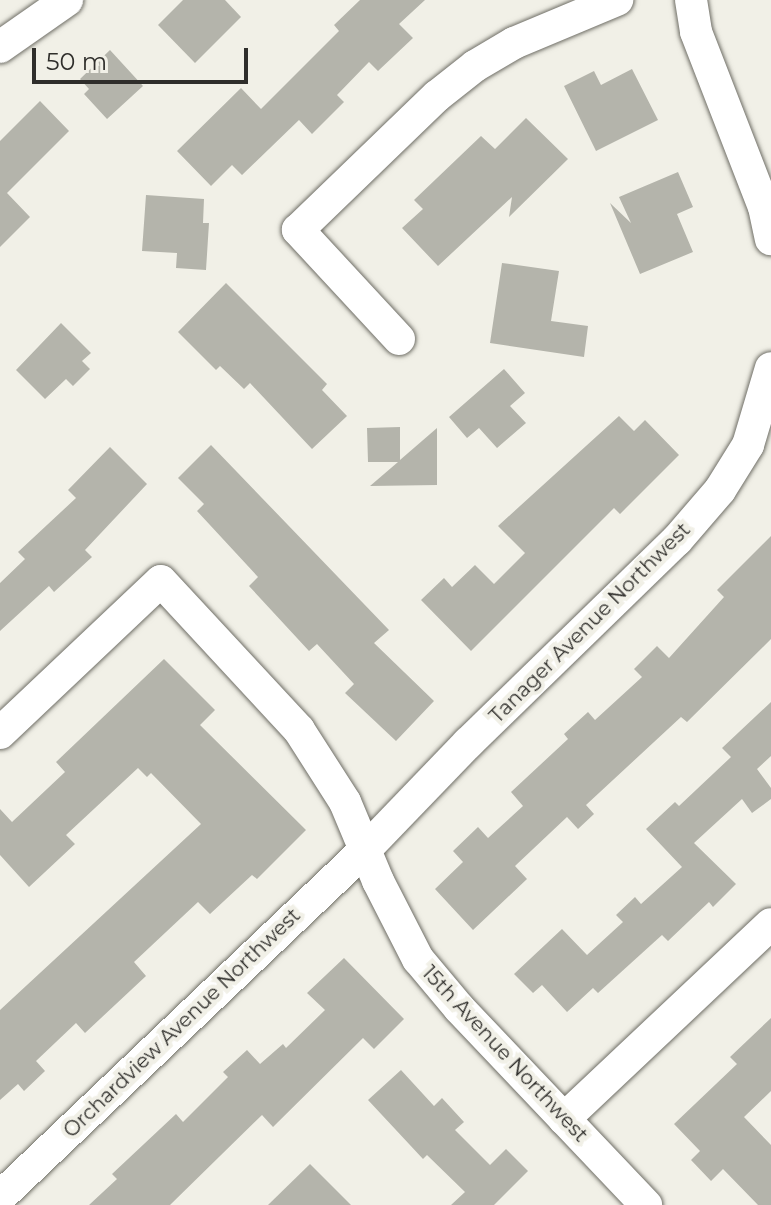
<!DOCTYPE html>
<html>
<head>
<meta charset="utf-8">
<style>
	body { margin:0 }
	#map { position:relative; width:771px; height:1205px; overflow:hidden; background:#f1f0e7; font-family:Montserrat,sans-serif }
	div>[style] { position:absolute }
	.building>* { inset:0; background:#b4b4ab }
	.roads { filter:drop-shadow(0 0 2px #6f6e66) drop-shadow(0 0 2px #6f6e66) }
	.minor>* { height:32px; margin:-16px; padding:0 16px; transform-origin:16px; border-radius:16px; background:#fff }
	span { translate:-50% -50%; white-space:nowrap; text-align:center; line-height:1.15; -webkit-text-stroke:8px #f1f0e7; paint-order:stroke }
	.street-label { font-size:20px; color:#2f2e2b }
	.scale { position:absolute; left:32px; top:48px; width:216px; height:36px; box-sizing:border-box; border:4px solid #2f2e2b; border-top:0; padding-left:10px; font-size:24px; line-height:28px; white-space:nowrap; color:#2f2e2b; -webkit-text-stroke:6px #f1f0e7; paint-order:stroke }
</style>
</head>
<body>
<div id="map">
	<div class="building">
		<i style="clip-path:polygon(183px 0,225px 0,241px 17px,195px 63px,158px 25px)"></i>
		<i style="clip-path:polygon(360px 0,425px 0,399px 24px,413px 38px,378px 71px,369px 62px,337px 95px,344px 102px,312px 134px,299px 120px,242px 175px,232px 165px,211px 186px,177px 151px,241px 88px,261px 109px,339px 31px,334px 25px)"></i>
		<i style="clip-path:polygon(110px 50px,143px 86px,107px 119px,84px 94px,89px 89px,80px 79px)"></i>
		<i style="clip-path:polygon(632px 69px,658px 120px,596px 151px,564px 86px,594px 71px,601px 85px)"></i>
		<i style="clip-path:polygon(40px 101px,69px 131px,7px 193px,30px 217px,0 247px,0 141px)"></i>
		<i style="clip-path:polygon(526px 118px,568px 159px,509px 217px,512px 197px,438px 266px,402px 228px,423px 209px,414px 200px,481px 136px,495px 149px)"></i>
		<i style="clip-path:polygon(678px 172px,693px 207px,677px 214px,693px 252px,640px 274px,610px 203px,631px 223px,619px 197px)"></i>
		<i style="clip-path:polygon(146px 195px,204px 199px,203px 223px,209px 223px,206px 270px,176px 268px,177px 253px,142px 251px)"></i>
		<i style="clip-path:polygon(502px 263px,559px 271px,551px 321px,588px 326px,584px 357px,490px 343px)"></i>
		<i style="clip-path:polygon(226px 283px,327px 384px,322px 390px,347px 416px,312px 449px,250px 383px,244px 389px,220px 366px,216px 370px,178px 332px)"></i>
		<i style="clip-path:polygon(61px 323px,91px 353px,82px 361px,90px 369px,73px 386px,66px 379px,45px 399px,16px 370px)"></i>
		<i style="clip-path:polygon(504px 369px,525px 393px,510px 406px,526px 423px,497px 448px,479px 428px,467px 438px,449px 417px)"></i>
		<i style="clip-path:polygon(619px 416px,634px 431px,645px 420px,679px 455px,620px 514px,614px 508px,471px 651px,421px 600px,444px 578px,452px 587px,475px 565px,494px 584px,525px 553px,498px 526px)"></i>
		<i style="clip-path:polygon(400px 427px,400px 460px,437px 428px,437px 485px,370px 486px,398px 462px,368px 462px,367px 428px)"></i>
		<i style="clip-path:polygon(211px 445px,389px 630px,374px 643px,434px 701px,396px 741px,345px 693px,354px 684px,317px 644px,309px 651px,249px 586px,258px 577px,197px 511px,204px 504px,178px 478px)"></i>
		<i style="clip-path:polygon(110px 447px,147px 484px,85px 550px,92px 557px,54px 592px,49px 586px,0 631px,0 583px,25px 559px,18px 552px,76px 498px,68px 490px)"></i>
		<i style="clip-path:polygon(771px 536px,771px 639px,687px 722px,681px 717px,586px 805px,594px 814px,578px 829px,567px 817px,515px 866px,527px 879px,473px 930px,435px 889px,463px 862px,453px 851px,478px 827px,488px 838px,523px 806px,511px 792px,568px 739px,564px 734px,588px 712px,595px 720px,642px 677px,634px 669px,657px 646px,669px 658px,724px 597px,717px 590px)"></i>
		<i style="clip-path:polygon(164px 659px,215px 710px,200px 725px,306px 830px,257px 879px,252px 875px,210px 914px,198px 902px,134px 962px,146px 976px,85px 1033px,76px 1023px,36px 1061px,45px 1071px,24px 1091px,18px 1084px,0 1100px,0 1010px,201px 824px,151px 773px,147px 777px,138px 768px,66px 835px,75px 844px,29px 887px,0 855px,0 809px,12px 822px,65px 772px,56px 762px)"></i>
		<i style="clip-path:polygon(771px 702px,771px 756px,757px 769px,771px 788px,771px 799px,752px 813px,742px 799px,694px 843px,736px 884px,713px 907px,709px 902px,668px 941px,662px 935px,598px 993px,593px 988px,567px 1012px,542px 985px,533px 993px,514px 974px,562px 929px,587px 955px,623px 922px,616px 915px,635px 897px,641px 904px,682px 867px,646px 829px,675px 802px,679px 806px,731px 757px,722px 748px)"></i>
		<i style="clip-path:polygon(344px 958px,404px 1019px,374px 1049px,363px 1038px,273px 1127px,262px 1115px,170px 1205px,89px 1205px,117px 1179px,112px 1174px,176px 1114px,183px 1122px,228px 1077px,223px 1072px,247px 1050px,260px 1064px,283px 1044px,286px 1048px,325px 1010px,307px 993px)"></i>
		<i style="clip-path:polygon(771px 1018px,771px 1091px,744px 1117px,771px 1145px,771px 1205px,758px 1205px,723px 1169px,711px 1181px,691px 1160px,700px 1151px,674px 1124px,737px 1064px,730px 1057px)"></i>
		<i style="clip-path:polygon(401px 1070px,434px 1106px,442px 1098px,464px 1122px,455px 1130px,490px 1165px,506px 1149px,528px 1171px,494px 1205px,451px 1205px,465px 1192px,427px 1155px,423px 1159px,368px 1100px)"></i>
		<i style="clip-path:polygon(310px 1164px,351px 1205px,268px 1205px)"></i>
	</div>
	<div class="roads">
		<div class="minor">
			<i style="left:691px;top:0;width:32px;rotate:81deg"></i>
			<i style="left:696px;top:32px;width:188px;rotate:68.8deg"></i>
			<i style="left:764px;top:207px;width:33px;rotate:78deg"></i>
			<i style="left:0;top:47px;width:82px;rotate:-35deg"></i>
			<i style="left:399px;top:339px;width:149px;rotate:-132.8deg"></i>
			<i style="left:298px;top:230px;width:193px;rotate:-44deg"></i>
			<i style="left:437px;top:96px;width:48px;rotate:-38.3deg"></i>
			<i style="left:475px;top:66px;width:45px;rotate:-30.5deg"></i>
			<i style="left:514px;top:43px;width:112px;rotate:-22.7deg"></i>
			<i style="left:0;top:733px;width:221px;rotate:-43.4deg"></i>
			<i style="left:161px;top:581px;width:203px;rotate:47.2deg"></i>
			<i style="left:299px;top:730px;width:85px;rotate:57.4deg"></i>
			<i style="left:345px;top:802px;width:86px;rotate:67.3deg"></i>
			<i style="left:378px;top:881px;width:88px;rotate:62.9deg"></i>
			<i style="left:418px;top:959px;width:64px;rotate:50.1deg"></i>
			<i style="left:459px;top:1008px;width:272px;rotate:46.5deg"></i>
			<i style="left:564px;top:1119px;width:284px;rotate:-43.3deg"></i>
			<i style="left:0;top:1197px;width:504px;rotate:-43.55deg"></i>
			<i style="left:365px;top:850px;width:149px;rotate:-46.1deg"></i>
			<i style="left:468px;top:743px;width:291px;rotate:-44.2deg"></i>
			<i style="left:677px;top:540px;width:66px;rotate:-49.3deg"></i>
			<i style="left:720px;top:490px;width:53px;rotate:-58.1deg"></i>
			<i style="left:748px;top:445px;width:80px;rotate:-73.4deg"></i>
		</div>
	</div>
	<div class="street-label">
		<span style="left:590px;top:623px;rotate:-45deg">Tanager Avenue Northwest</span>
		<span style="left:182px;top:1023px;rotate:-44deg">Orchardview Avenue Northwest</span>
		<span style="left:505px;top:1054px;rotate:47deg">15th Avenue Northwest</span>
	</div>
	<div class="scale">50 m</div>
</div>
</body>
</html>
